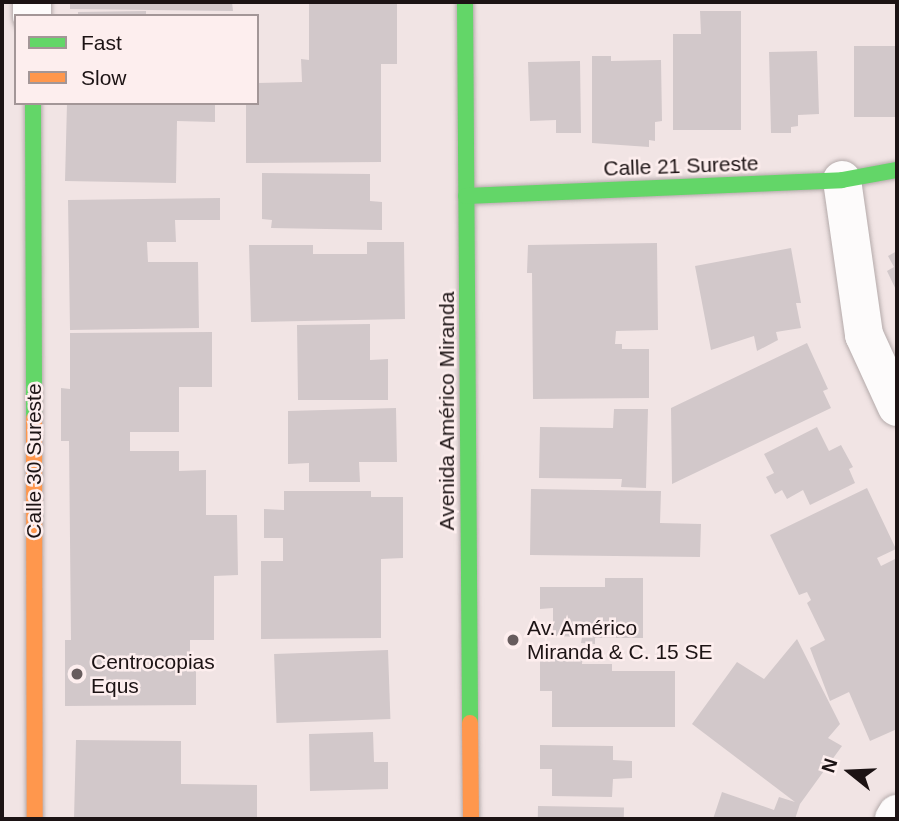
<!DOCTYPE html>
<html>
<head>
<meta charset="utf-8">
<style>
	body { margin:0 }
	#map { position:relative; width:899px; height:821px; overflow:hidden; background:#f1e4e4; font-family:Arial,sans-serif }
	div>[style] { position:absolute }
	.building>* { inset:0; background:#d2c8ca; transform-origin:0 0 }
	.roads { filter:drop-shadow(0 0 2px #b4aaaa) drop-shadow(0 0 2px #b4aaaa) }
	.street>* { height:38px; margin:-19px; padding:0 19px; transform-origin:19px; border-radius:19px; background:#fdfbfb }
	.fast>* { height:16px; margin:-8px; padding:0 8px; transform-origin:8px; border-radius:8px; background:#63d668 }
	.slow>* { height:16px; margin:-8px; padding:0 8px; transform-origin:8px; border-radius:8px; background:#ff974d }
	.dots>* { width:19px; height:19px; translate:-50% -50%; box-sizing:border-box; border:4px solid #fdeeee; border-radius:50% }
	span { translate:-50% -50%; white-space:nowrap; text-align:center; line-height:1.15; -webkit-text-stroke:5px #fdeeee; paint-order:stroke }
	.street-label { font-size:21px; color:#1c1314 }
	.poi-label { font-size:21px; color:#1c1314 }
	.left { translate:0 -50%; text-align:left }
	.frame { position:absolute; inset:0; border:4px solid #1c1314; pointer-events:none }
	.legend { position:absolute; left:14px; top:14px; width:245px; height:91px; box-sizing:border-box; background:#fdeeee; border:2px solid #a39697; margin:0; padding:9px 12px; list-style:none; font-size:21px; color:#1c1314 }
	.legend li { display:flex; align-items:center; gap:14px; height:35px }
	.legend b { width:35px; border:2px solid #a39697 }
	.north { position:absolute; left:815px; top:737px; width:70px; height:70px; -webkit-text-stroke:5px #fdeeee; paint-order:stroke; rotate:288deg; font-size:19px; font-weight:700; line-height:28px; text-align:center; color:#1c1314 }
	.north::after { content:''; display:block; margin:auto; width:24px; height:32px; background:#1c1314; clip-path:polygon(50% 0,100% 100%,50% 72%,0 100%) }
</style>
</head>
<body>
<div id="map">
	<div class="building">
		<i style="clip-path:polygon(70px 2px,232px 2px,233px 11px,70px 9px)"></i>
		<i style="clip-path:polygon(309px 2px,397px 2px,397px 64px,381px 64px,381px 162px,246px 163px,246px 103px,257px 103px,257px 83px,302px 82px,301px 59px,309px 60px)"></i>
		<i style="clip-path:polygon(146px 11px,146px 16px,78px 16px,78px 12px)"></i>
		<i style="clip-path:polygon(700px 11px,741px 11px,741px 130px,673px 130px,673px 34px,701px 34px)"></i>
		<i style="left:854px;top:46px;width:43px;height:71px"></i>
		<i style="clip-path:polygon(817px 51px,819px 114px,798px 115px,798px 126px,791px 127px,791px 133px,771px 133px,769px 52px)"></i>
		<i style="clip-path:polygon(592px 56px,611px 56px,611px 61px,661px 60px,662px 121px,655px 122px,655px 141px,649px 140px,649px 147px,592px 143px)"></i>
		<i style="clip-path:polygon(580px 61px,581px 133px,556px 133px,556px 120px,530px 121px,528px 62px)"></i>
		<i style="clip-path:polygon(67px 103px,215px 103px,215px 122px,177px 121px,176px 183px,65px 181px)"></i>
		<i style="clip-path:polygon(262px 173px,370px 174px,370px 201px,382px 202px,382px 230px,271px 228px,272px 220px,262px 219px)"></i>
		<i style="clip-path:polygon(220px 198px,220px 220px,175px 220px,176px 242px,147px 242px,148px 262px,198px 262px,199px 328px,70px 330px,68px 200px)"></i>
		<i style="clip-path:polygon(367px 242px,404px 242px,405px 319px,251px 322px,249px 245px,313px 245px,313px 254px,367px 254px)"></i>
		<i style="clip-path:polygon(657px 243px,658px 330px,616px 331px,615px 344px,622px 344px,622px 349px,649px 349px,649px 398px,533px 399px,532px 273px,527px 273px,528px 245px)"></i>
		<i style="clip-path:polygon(791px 248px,801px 303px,796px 303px,801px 328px,776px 332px,778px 340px,757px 351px,754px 336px,711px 350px,695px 266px)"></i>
		<i style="clip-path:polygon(897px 251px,897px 292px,887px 271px,894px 267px,888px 256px)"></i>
		<i style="clip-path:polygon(370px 324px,370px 360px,388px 359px,388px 400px,298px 400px,297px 325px)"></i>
		<i style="clip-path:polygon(212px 332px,212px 387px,179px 387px,179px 432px,130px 432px,130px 451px,179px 451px,179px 471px,206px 470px,206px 515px,237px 515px,238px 575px,214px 576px,214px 640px,190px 640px,190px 661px,196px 662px,196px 705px,65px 706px,65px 640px,71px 640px,69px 441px,61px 441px,61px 388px,70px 389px,70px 333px)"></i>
		<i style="clip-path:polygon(807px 343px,828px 389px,823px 391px,831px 408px,672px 484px,671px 408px)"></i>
		<i style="clip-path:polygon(396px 408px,397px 462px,359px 462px,360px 482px,309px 482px,309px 463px,288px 464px,288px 411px)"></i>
		<i style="clip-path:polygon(614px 409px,648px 409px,646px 488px,621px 487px,622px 479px,539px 478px,540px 427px,613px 428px)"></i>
		<i style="clip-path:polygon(817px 427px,829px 451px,841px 445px,853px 467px,849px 469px,855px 483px,810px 505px,803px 490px,787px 499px,782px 490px,775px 494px,766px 477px,774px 473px,764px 454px)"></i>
		<i style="clip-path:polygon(867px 488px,896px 549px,877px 558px,881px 566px,897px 558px,897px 729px,870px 741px,849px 692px,830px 701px,810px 648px,825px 640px,807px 603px,811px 600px,807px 592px,799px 595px,770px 535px)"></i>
		<i style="clip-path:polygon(531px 489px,661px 491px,660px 523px,701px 524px,700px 557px,530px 555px)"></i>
		<i style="clip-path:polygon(284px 491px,371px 491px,371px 497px,403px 497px,403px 558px,381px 559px,381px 638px,261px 639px,261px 561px,283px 561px,283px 538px,264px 538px,264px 509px,284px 510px)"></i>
		<i style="clip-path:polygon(605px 578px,643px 578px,643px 638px,595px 638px,595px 644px,581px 643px,582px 637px,553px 636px,553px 608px,540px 609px,540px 587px,605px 587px)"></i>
		<i style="clip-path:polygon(797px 639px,840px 724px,828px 738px,842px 746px,800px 804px,795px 819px,713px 819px,722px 792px,774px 810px,779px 797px,795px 802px,692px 724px,737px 662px,764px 679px)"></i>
		<i style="clip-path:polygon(583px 648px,582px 664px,612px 664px,612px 671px,675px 671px,675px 727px,552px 727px,552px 691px,540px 691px,540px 649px)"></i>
		<i style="left:388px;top:650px;width:69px;height:114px;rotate:88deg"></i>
		<i style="clip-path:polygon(373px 732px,374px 762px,388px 762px,388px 789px,310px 791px,309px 734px)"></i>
		<i style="clip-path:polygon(76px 740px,181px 741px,181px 784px,257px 785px,257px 819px,74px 819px)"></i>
		<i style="clip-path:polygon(540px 745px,613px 746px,613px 760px,632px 761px,632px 778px,613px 779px,612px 797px,552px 796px,552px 769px,540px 769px)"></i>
		<i style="left:538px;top:806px;width:86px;height:13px;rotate:1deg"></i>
	</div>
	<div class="roads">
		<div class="street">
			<i style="left:32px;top:2px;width:14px;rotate:90deg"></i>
			<i style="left:842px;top:180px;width:157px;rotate:81.9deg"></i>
			<i style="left:864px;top:335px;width:79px;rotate:65.4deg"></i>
			<i style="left:894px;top:819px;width:6px;rotate:-59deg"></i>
		</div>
		<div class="fast">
			<i style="left:465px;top:2px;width:721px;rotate:89.6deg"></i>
			<i style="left:33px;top:103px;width:316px;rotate:89.8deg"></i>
			<i style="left:466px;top:196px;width:376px;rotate:-2.4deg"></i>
			<i style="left:842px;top:180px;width:56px;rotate:-10.3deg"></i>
		</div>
		<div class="slow">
			<i style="left:34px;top:419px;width:400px;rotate:89.9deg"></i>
			<i style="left:470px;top:723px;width:96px;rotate:89.4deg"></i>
		</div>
	</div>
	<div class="dots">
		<i style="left:513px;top:640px;background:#675c5d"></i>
		<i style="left:77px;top:674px;background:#675c5d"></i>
	</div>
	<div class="street-label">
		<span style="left:681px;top:166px;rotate:-2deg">Calle 21 Sureste</span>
		<span style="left:447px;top:411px;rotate:-90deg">Avenida Américo Miranda</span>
		<span style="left:34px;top:461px;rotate:-90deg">Calle 30 Sureste</span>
	</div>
	<div class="poi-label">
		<span class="left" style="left:527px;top:640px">Av. Américo<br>Miranda &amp; C. 15 SE</span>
		<span class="left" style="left:91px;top:674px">Centrocopias<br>Equs</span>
	</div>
	<div class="frame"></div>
	<ul class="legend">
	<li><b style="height:9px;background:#63d668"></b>Fast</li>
	<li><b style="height:9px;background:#ff974d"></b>Slow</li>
	</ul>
	<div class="north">N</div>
</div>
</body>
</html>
